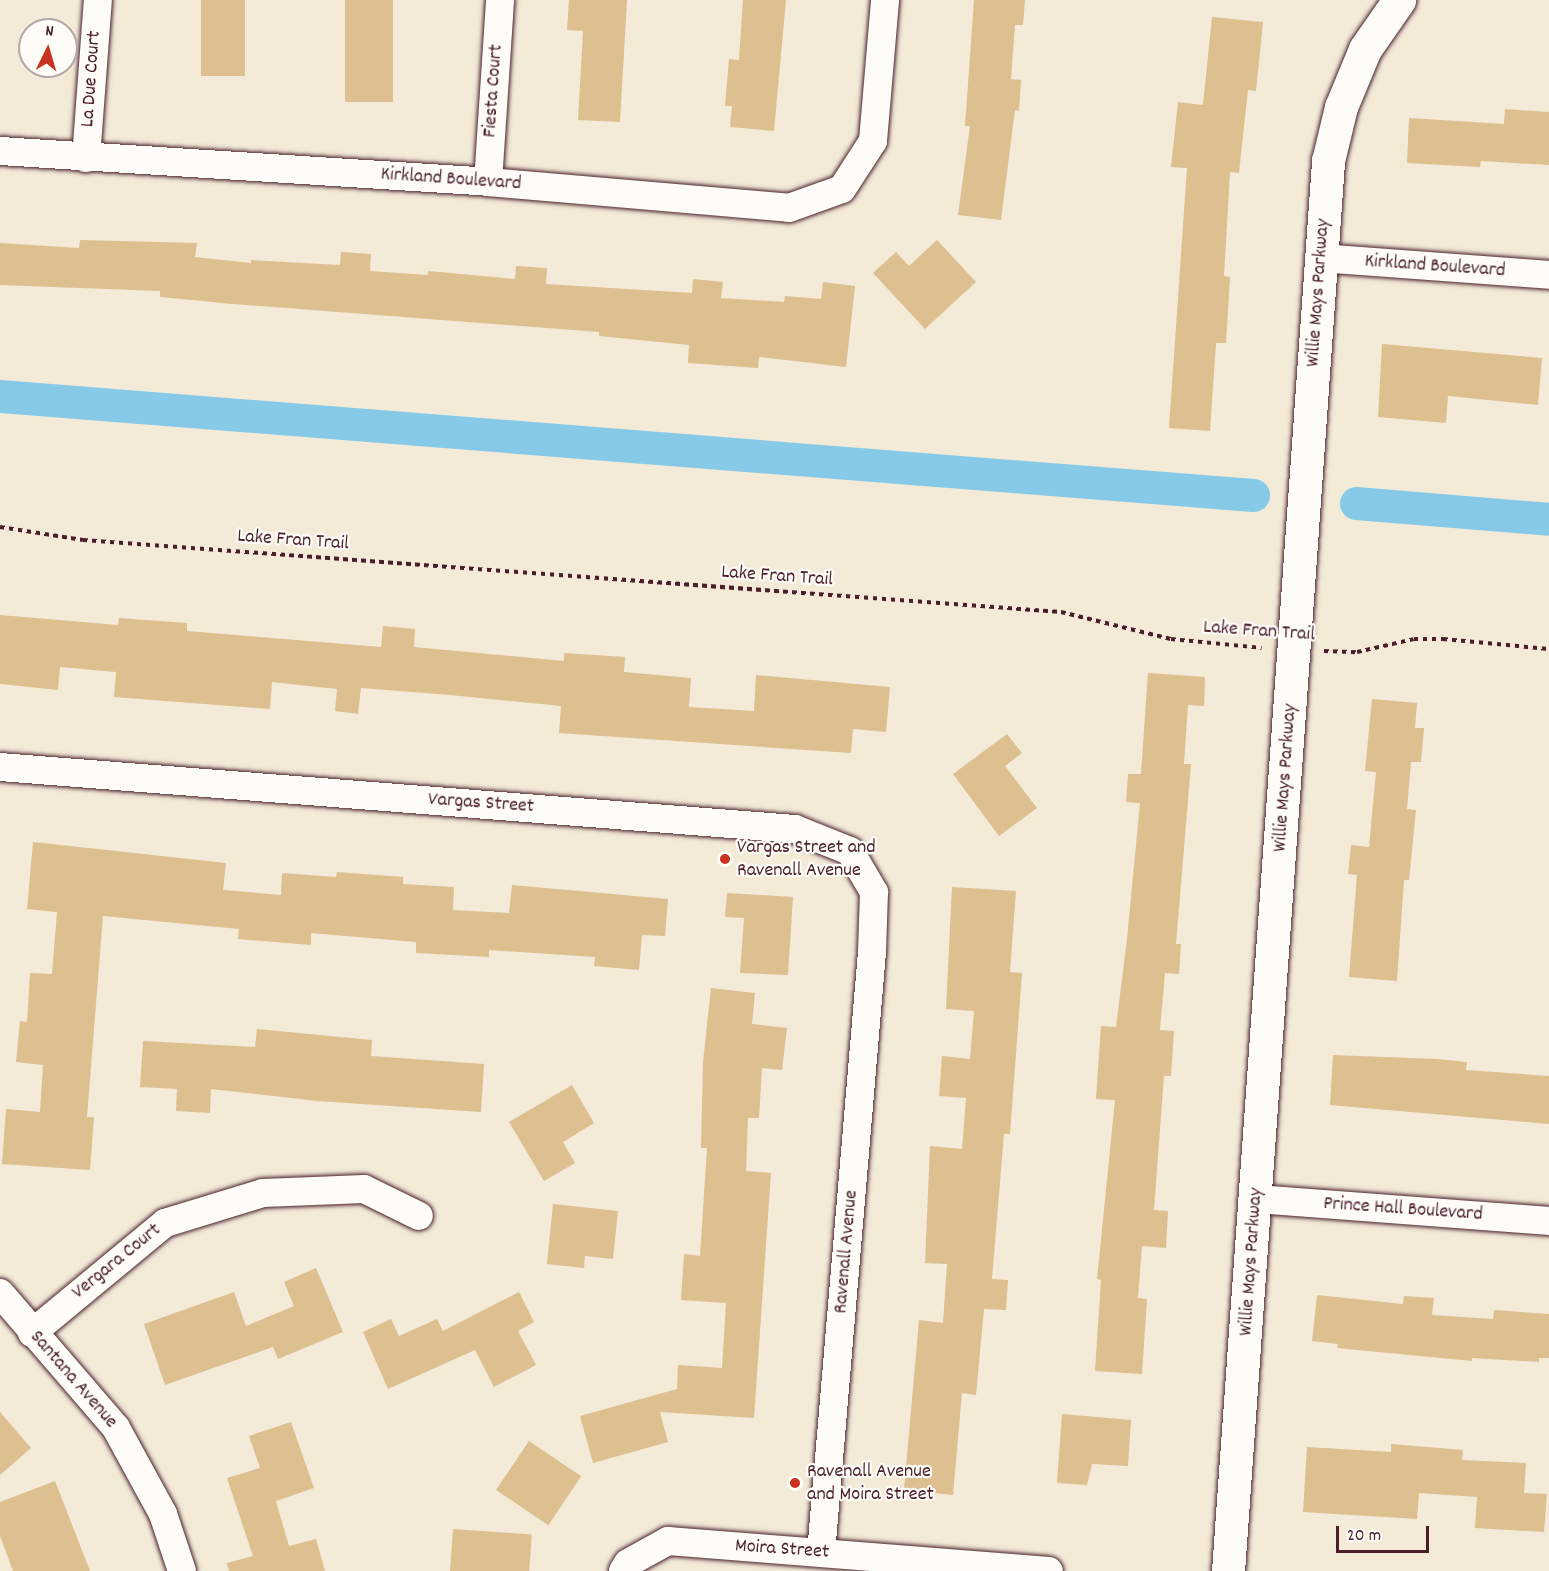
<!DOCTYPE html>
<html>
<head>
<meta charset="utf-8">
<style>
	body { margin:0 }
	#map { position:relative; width:1549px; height:1571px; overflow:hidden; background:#f3ead8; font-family:Dekko,sans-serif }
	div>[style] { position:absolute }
	.canal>* { height:33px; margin:-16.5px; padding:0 16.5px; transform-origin:16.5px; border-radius:16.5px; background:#87cae8 }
	.building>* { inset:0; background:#ddbf90; transform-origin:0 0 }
	.path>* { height:4px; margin-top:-2px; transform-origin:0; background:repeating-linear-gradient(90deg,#4a1f2b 0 4.5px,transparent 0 9px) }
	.roads { filter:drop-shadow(0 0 2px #4a1f2b) drop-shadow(0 0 2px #4a1f2b) }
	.street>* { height:28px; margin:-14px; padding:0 14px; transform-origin:14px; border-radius:14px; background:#fdfcf7 }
	.secondary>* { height:33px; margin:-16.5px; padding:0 16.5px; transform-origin:16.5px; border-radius:16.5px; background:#fdfcf7 }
	.dots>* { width:16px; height:16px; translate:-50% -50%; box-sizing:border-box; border:3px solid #fdfcf7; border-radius:50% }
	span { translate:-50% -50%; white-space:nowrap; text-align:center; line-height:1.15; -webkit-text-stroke:4.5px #fdfcf7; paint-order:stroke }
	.street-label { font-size:20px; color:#4a1f2b }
	.poi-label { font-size:20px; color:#4a1f2b }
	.left { translate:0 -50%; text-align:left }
	.north { position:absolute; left:18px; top:18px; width:60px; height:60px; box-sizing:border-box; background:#fdfcf7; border:2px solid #b5a4a5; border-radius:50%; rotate:5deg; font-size:16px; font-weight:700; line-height:24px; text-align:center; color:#4a1f2b }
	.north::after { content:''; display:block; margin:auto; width:21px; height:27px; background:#c8321e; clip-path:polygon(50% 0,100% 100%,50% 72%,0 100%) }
	.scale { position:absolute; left:1336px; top:1526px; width:93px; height:27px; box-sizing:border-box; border:3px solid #4a1f2b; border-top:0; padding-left:8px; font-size:18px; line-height:21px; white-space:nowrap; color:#4a1f2b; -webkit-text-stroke:4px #fdfcf7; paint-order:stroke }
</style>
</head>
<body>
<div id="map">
	<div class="canal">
		<i style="left:0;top:396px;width:1257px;rotate:4.52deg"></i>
		<i style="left:1356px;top:503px;width:194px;rotate:4.7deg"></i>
	</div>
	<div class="building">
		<i style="left:201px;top:0;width:44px;height:76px"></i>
		<i style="left:345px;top:0;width:48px;height:102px"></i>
		<i style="clip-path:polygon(569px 0,627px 0,620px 122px,578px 120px,583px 31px,567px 30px)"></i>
		<i style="clip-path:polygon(743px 0,786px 0,774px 131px,730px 127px,732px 106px,725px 106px,729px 59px,739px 60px)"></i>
		<i style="clip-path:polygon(974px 0,1025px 0,1023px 25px,1015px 25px,1011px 79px,1021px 80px,1019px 111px,1015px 110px,1001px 220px,958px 215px,970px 126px,965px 126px)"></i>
		<i style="clip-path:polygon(1212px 17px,1263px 22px,1256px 91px,1248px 90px,1239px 173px,1230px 172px,1224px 276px,1230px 277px,1226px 343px,1216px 343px,1210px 431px,1169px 428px,1187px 168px,1171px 167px,1178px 102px,1203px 105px)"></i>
		<i style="clip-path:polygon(1505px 109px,1549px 112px,1549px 165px,1481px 161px,1480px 167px,1407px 163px,1409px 118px,1504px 124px)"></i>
		<i style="clip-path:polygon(80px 240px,197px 243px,195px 257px,251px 263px,251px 260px,340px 265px,341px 252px,371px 254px,370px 271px,428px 275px,428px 271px,515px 279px,516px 266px,547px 268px,546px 284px,692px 293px,693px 279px,723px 282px,721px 298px,784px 302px,785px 296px,821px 299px,823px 282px,855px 286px,846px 367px,759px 357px,758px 368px,688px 363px,689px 345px,599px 336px,599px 332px,233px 304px,160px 297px,160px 291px,0 285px,0 243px,79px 248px)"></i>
		<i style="clip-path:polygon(937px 240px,976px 282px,925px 329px,873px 273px,896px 252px,909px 266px)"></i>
		<i style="clip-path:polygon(1382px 344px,1542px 358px,1538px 405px,1448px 396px,1446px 423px,1378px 417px)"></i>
		<i style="clip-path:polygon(0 615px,118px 625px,119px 618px,187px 623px,187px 631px,381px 647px,383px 626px,415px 629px,414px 647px,564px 661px,564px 653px,625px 657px,624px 672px,691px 678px,689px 707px,754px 711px,756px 675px,890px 687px,886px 732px,853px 729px,851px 753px,559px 733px,561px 706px,450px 695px,361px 688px,358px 714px,335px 711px,337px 689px,272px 682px,270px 709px,114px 697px,116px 672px,60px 667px,58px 690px,0 684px)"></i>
		<i style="clip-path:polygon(1148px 673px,1205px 677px,1204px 706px,1188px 705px,1184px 764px,1191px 764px,1176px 944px,1181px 944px,1179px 974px,1165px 973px,1160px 1030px,1174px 1031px,1171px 1076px,1164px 1076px,1154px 1210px,1168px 1211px,1166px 1248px,1142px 1246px,1138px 1298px,1147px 1299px,1142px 1374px,1095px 1371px,1101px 1280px,1097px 1279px,1115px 1100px,1096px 1099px,1101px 1026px,1116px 1027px,1127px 939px,1140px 803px,1126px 802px,1128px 774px,1141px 774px)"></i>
		<i style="clip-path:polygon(1372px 699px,1417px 703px,1415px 728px,1424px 728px,1421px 762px,1411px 762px,1407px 809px,1416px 810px,1409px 880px,1404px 880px,1397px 981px,1349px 977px,1357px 875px,1348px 874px,1351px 845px,1369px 847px,1376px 772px,1365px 771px)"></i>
		<i style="clip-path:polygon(1007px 734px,1022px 753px,1005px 766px,1037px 808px,999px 836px,953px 774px)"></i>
		<i style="clip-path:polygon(33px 842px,226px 863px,223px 890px,281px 895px,282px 873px,336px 877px,337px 872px,403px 877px,403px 884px,454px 887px,453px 910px,509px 913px,512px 885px,668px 899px,665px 936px,642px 935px,639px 970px,594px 966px,595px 957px,489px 950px,489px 957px,416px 953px,416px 942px,311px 933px,311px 945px,238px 939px,239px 929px,103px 916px,87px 1117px,94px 1117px,90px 1170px,2px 1164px,6px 1109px,40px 1112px,43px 1065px,16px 1062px,20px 1021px,27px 1022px,30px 973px,52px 974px,57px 912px,27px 909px)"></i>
		<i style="clip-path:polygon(952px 887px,1016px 891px,1010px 972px,1022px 973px,1010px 1134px,1004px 1134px,992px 1279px,1008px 1280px,1006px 1310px,984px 1309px,976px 1395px,962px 1393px,953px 1495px,904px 1490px,919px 1320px,943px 1323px,947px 1264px,925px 1263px,930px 1146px,962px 1149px,966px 1098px,939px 1096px,942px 1056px,970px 1059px,974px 1011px,946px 1009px)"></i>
		<i style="clip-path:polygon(727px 893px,793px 897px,788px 975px,740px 973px,744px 918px,725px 917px)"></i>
		<i style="clip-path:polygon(711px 988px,755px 993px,752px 1024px,787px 1028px,782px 1070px,762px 1068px,759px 1118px,748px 1118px,746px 1171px,771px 1173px,754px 1418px,660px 1412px,668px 1442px,593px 1463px,580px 1416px,677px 1389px,678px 1365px,722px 1368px,726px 1303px,681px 1300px,684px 1254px,700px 1256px,707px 1148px,701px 1148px,703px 1062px)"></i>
		<i style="clip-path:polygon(257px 1029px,372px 1040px,371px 1056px,484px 1064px,481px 1112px,317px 1101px,211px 1089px,210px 1113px,176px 1111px,177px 1089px,140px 1087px,143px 1041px,255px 1047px)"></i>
		<i style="clip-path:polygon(1333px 1055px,1437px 1059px,1467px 1062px,1466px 1070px,1549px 1076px,1549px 1124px,1330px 1105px)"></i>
		<i style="clip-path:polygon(572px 1085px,594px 1123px,563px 1142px,575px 1163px,544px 1181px,509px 1122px)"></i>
		<i style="clip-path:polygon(553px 1204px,618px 1211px,613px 1259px,585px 1256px,584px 1268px,547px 1264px)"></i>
		<i style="clip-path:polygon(316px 1268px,343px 1332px,278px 1359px,273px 1347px,165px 1385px,144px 1324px,234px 1292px,246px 1326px,294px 1306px,284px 1282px)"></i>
		<i style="clip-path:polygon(519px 1292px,534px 1322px,518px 1331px,536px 1365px,494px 1387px,475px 1350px,388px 1389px,363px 1332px,391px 1319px,399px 1336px,437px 1319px,443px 1331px)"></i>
		<i style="clip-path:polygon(1317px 1295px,1403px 1304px,1404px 1296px,1434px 1298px,1432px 1315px,1493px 1319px,1494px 1310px,1549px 1314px,1549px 1358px,1539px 1358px,1539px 1362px,1472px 1358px,1472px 1361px,1337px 1348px,1338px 1344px,1312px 1341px)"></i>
		<i style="clip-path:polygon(0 1412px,31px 1448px,0 1475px)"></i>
		<i style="clip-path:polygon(1062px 1414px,1131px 1420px,1128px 1466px,1092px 1464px,1087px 1485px,1057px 1483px)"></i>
		<i style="clip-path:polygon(291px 1422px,314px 1488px,276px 1501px,289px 1546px,316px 1539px,325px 1571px,229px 1571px,227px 1563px,253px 1556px,227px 1478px,260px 1468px,249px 1436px)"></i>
		<i style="left:529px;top:1441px;width:63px;height:59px;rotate:34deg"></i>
		<i style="clip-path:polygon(1391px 1444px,1463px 1450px,1462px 1460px,1526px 1463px,1524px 1493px,1547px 1494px,1544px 1532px,1475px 1528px,1477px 1497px,1419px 1493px,1417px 1519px,1303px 1512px,1307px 1447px,1391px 1452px)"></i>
		<i style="clip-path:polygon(55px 1481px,90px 1571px,13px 1571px,0 1536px,0 1502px)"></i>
		<i style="left:453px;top:1529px;width:79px;height:42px;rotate:4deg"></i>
	</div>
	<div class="path">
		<i style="left:0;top:527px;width:84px;rotate:8.9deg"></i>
		<i style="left:83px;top:540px;width:981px;rotate:4.21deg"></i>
		<i style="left:1061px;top:612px;width:113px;rotate:13.8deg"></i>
		<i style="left:1171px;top:639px;width:91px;rotate:5.6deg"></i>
		<i style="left:1324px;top:651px;width:33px;rotate:2deg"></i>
		<i style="left:1357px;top:652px;width:58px;rotate:-12.8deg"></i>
		<i style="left:1414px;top:639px;width:29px"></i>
		<i style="left:1443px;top:639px;width:106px;rotate:5.4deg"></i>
	</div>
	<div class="roads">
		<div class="street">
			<i style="left:0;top:151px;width:489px;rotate:3.6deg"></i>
			<i style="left:488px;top:182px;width:302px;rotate:4.9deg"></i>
			<i style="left:789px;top:208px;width:56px;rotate:-19.7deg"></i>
			<i style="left:842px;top:189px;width:57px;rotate:-57.1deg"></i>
			<i style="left:873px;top:141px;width:142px;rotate:-85.1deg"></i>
			<i style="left:86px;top:158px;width:158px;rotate:-85.7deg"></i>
			<i style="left:488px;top:182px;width:182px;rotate:-86.2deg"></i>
			<i style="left:1320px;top:258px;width:230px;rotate:4.2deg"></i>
			<i style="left:0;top:767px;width:797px;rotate:4.46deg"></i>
			<i style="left:795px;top:829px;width:59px;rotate:21.8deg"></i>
			<i style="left:850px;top:851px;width:48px;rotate:59.7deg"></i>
			<i style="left:874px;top:892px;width:60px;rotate:91.9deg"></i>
			<i style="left:872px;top:952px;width:603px;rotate:94.85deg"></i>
			<i style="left:1257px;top:1199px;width:293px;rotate:4.3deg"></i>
			<i style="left:0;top:1293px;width:178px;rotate:49.3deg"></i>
			<i style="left:116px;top:1428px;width:98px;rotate:61.3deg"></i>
			<i style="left:163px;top:1514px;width:60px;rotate:71.6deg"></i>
			<i style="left:32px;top:1333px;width:173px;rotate:-39.6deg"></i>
			<i style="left:165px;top:1223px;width:102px;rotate:-17deg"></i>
			<i style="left:263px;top:1193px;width:101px;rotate:-2.3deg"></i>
			<i style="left:364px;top:1189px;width:61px;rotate:26.1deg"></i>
			<i style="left:623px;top:1571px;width:9px;rotate:-58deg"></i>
			<i style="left:628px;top:1563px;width:46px;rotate:-28.8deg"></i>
			<i style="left:668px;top:1541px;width:382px;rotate:4.5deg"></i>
		</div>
		<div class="secondary">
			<i style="left:1228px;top:1571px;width:1414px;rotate:-85.94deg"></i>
			<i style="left:1328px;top:161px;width:56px;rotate:-76.5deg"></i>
			<i style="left:1341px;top:107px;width:63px;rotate:-67.5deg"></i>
			<i style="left:1365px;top:49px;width:60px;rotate:-55.2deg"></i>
		</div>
	</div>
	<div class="dots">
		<i style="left:725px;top:859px;background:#c8321e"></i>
		<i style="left:795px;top:1483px;background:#c8321e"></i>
	</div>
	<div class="street-label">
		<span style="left:92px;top:79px;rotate:-86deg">La Due Court</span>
		<span style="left:494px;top:91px;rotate:-86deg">Fiesta Court</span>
		<span style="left:451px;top:180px;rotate:4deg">Kirkland Boulevard</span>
		<span style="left:1435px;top:267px;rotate:4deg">Kirkland Boulevard</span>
		<span style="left:1319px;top:293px;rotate:-86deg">Willie Mays Parkway</span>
		<span style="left:293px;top:541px;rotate:4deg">Lake Fran Trail</span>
		<span style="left:777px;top:577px;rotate:4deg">Lake Fran Trail</span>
		<span style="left:1259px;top:632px;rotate:4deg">Lake Fran Trail</span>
		<span style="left:1286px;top:778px;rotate:-86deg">Willie Mays Parkway</span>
		<span style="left:481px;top:804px;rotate:4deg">Vargas Street</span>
		<span style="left:1403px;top:1210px;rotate:4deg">Prince Hall Boulevard</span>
		<span style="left:847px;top:1252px;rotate:-85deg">Ravenall Avenue</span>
		<span style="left:117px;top:1262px;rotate:-39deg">Vergara Court</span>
		<span style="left:1252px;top:1262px;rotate:-86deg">Willie Mays Parkway</span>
		<span style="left:73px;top:1380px;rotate:49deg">Santana Avenue</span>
		<span style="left:782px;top:1550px;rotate:4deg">Moira Street</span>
	</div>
	<div class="poi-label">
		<span class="left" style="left:737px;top:860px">Vargas Street and<br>Ravenall Avenue</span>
		<span class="left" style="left:807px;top:1484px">Ravenall Avenue<br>and Moira Street</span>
	</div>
	<div class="north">N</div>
	<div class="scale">20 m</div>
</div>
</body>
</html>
